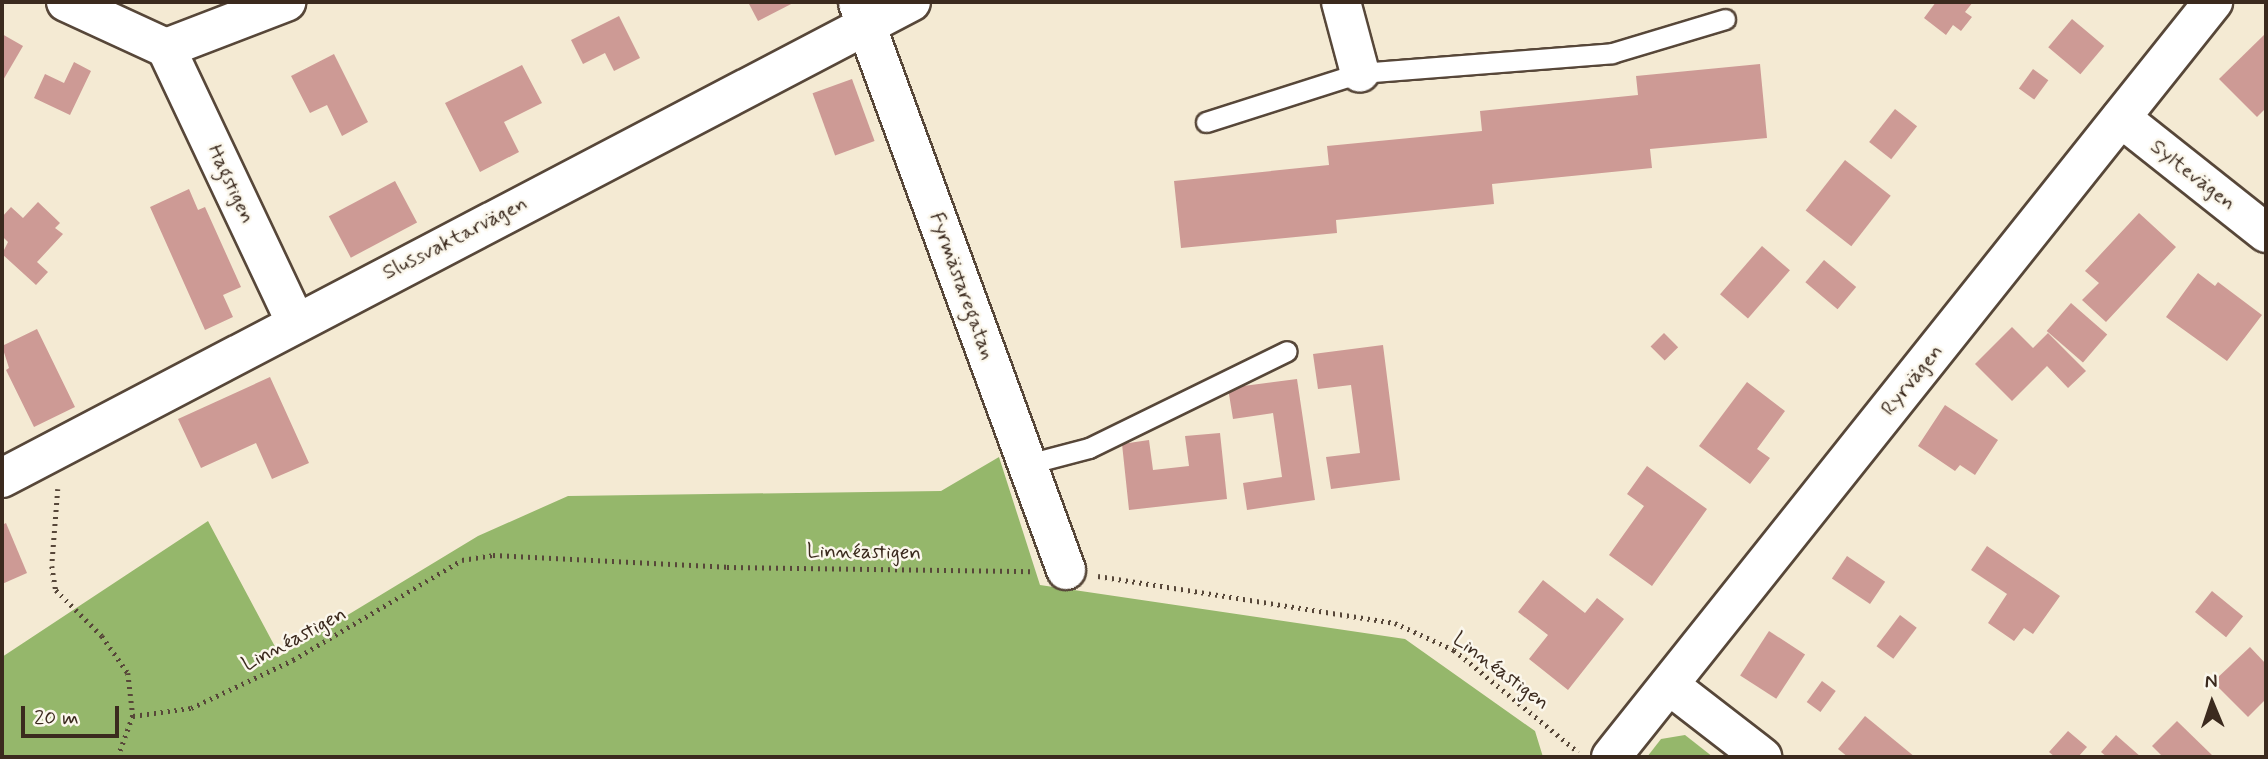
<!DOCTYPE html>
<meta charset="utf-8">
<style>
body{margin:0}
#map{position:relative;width:2268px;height:759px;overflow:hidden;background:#f4ead3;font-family:Mynerve,sans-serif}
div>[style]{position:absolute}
.forest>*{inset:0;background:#95b76b}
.building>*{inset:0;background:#cd9a95;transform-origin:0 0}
.path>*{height:4.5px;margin-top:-2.25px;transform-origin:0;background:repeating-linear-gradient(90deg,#574739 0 2px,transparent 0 7px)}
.roads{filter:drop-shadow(2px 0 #574739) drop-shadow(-2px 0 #574739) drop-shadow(0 2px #574739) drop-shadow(0 -2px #574739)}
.service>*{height:19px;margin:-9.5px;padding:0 9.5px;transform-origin:9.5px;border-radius:9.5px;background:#fff}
.minor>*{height:38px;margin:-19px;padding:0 19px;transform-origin:19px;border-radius:19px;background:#fff}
span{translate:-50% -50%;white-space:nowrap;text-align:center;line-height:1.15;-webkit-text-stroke:5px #fbf7ec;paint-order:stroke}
.street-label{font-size:21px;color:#3b2a1e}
.frame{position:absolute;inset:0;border:4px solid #3b2a1e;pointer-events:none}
.north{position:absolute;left:2177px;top:668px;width:70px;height:70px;-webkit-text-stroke:5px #fbf7ec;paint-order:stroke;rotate:358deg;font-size:19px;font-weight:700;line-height:28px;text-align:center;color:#3b2a1e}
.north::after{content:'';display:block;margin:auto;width:24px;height:32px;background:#3b2a1e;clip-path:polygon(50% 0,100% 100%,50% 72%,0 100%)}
.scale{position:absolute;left:21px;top:706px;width:98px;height:32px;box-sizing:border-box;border:4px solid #3b2a1e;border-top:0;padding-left:9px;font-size:21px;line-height:24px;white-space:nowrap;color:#3b2a1e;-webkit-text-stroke:5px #fbf7ec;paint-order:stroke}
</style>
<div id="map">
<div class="forest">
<i style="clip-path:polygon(999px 457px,1040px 585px,1405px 639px,1535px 731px,1543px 757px,2px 757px,2px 657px,208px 521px,280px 656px,478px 536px,568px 496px,941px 491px)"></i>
<i style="clip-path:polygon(1685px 735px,1713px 757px,1647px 757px,1661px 739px)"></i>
</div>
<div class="building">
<i style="clip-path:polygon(748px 2px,795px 2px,758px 21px)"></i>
<i style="clip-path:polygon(1936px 2px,1973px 2px,1965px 12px,1972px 17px,1961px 31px,1953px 25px,1946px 35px,1924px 18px)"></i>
<i style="clip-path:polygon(619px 16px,640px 58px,614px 71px,605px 53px,583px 64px,571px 40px)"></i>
<i style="left:2072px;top:19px;width:42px;height:37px;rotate:40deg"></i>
<i style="clip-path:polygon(2266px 33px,2266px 108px,2257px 117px,2219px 79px)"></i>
<i style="clip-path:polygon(2px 34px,23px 46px,2px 82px)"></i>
<i style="clip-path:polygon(334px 54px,368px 122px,342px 136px,327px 105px,310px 113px,291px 76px)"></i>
<i style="clip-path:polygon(74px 62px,91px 71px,70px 115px,34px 98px,45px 74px,64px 83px)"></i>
<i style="clip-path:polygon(1760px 64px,1767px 138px,1650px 149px,1652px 168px,1492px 184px,1494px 204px,1336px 220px,1337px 233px,1181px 248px,1174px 181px,1329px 165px,1327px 146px,1482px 131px,1480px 111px,1638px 95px,1636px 76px)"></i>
<i style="clip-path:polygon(522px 65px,542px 103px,504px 122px,519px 152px,480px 172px,445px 103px)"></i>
<i style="left:2033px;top:69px;width:19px;height:24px;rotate:36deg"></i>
<i style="left:852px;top:79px;width:66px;height:42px;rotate:70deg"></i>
<i style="left:1895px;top:109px;width:28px;height:42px;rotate:38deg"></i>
<i style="left:1845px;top:160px;width:58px;height:64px;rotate:38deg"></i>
<i style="left:395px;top:181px;width:47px;height:75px;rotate:62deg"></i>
<i style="clip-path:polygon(189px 189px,198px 210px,205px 207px,241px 287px,223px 295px,233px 317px,205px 330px,150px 207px)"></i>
<i style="clip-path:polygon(38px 202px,60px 223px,55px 228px,63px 234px,37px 262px,48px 272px,36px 285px,2px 254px,8px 242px,2px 236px,2px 217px,11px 207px,23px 218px)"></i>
<i style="clip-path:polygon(2139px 213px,2176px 247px,2106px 322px,2082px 300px,2099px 283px,2085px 271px)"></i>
<i style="left:1762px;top:246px;width:37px;height:64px;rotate:41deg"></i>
<i style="left:1824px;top:260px;width:42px;height:29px;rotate:40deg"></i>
<i style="clip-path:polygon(2198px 273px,2215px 286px,2218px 282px,2262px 315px,2227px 361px,2166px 317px)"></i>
<i style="left:2071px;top:303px;width:48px;height:37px;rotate:41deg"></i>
<i style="clip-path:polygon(2012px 327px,2033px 348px,2048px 333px,2086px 371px,2068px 388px,2047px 366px,2012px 401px,1975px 364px)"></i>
<i style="clip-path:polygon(37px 329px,75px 407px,34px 427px,6px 370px,9px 368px,2px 346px)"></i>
<i style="left:1664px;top:333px;width:20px;height:19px;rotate:45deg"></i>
<i style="clip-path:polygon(1383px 345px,1400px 480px,1331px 489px,1326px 457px,1360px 453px,1351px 385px,1318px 389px,1313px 354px)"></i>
<i style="clip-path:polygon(270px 377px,309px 463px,272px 479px,256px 443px,201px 468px,178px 419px)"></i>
<i style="clip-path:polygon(1297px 379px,1315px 500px,1247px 510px,1243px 483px,1282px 477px,1273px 413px,1233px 419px,1228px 388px)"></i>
<i style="clip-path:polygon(1747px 382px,1785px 411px,1757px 449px,1770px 458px,1750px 484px,1699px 446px)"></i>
<i style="clip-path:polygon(1945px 405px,1998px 440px,1975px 475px,1960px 465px,1955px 471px,1918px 446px)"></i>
<i style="clip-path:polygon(1220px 433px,1227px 499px,1129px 510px,1122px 444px,1149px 440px,1153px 470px,1189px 466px,1185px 436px)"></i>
<i style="clip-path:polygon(1647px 466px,1707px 509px,1652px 586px,1609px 555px,1644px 506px,1627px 494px)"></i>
<i style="clip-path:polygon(6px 523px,27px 573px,2px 584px,2px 525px)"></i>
<i style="clip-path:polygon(1987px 546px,2060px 596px,2033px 634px,2024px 628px,2014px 641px,1988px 623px,2007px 594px,1971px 570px)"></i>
<i style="left:1847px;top:556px;width:46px;height:27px;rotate:34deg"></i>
<i style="clip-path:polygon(1543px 580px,1585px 613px,1597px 598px,1624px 619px,1568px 690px,1529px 659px,1548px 635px,1518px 612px)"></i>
<i style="left:2212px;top:591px;width:40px;height:27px;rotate:39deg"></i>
<i style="left:1900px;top:615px;width:21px;height:39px;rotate:37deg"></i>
<i style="left:1769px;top:631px;width:43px;height:53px;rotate:33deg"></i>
<i style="clip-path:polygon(2250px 647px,2266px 664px,2266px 699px,2248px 717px,2213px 682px)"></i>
<i style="left:1822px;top:681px;width:17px;height:26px;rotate:36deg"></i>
<i style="clip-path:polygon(1865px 716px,1915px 757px,1848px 757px,1838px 749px)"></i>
<i style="clip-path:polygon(2177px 721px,2214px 757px,2163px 757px,2152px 746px)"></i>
<i style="clip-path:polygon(2068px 731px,2087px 747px,2078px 757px,2055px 757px,2049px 752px)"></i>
<i style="clip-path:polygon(2116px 735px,2141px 757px,2107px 757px,2101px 752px)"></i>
</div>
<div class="path">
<i style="left:58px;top:489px;width:77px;rotate:94.5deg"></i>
<i style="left:52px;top:566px;width:24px;rotate:81deg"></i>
<i style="left:56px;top:590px;width:65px;rotate:45deg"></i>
<i style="left:102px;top:636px;width:45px;rotate:54.9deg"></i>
<i style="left:128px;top:673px;width:43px;rotate:83.4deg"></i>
<i style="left:133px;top:716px;width:44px;rotate:110.1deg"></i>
<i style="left:1098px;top:576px;width:301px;rotate:9deg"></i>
<i style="left:1395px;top:623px;width:65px;rotate:24.6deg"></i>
<i style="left:1454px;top:650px;width:161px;rotate:39.4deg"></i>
<i style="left:133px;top:716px;width:59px;rotate:-7.9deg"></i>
<i style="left:191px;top:708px;width:113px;rotate:-25.2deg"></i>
<i style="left:293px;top:660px;width:196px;rotate:-30.6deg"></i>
<i style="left:462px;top:560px;width:31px;rotate:-9deg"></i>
<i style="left:493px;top:555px;width:234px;rotate:2.9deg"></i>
<i style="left:727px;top:567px;width:303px;rotate:0.8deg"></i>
</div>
<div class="roads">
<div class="service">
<i style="left:1206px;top:122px;width:162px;rotate:-17.7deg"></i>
<i style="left:1360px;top:73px;width:253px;rotate:-4.5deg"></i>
<i style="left:1612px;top:53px;width:118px;rotate:-16.7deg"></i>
<i style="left:1028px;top:464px;width:63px;rotate:-14.7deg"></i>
<i style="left:1089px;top:448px;width:220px;rotate:-26.1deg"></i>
</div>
<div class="minor">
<i style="left:66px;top:2px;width:110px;rotate:24.7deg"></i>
<i style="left:166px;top:48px;width:129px;rotate:-21deg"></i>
<i style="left:1341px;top:2px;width:73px;rotate:75deg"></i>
<i style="left:858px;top:3px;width:604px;rotate:69.85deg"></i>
<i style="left:166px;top:48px;width:302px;rotate:64.7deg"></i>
<i style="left:2121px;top:118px;width:185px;rotate:38.4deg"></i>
<i style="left:2px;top:478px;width:1026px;rotate:-27.64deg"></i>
<i style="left:1669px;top:685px;width:118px;rotate:37.7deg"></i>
<i style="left:1611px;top:757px;width:966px;rotate:-51.43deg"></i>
</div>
</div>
<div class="street-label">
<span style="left:2193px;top:175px;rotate:38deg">Syltevägen</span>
<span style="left:231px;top:184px;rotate:65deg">Hagstigen</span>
<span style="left:455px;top:238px;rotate:-27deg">Slussvaktarvägen</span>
<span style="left:962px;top:286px;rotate:70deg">Fyrmästaregatan</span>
<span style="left:1912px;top:380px;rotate:-51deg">Ryrvägen</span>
<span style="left:864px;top:552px;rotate:1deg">Linnéastigen</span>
<span style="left:294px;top:639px;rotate:-28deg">Linnéastigen</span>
<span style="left:1501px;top:671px;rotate:37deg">Linnéastigen</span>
</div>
<div class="frame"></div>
<div class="north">N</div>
<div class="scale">20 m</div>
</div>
